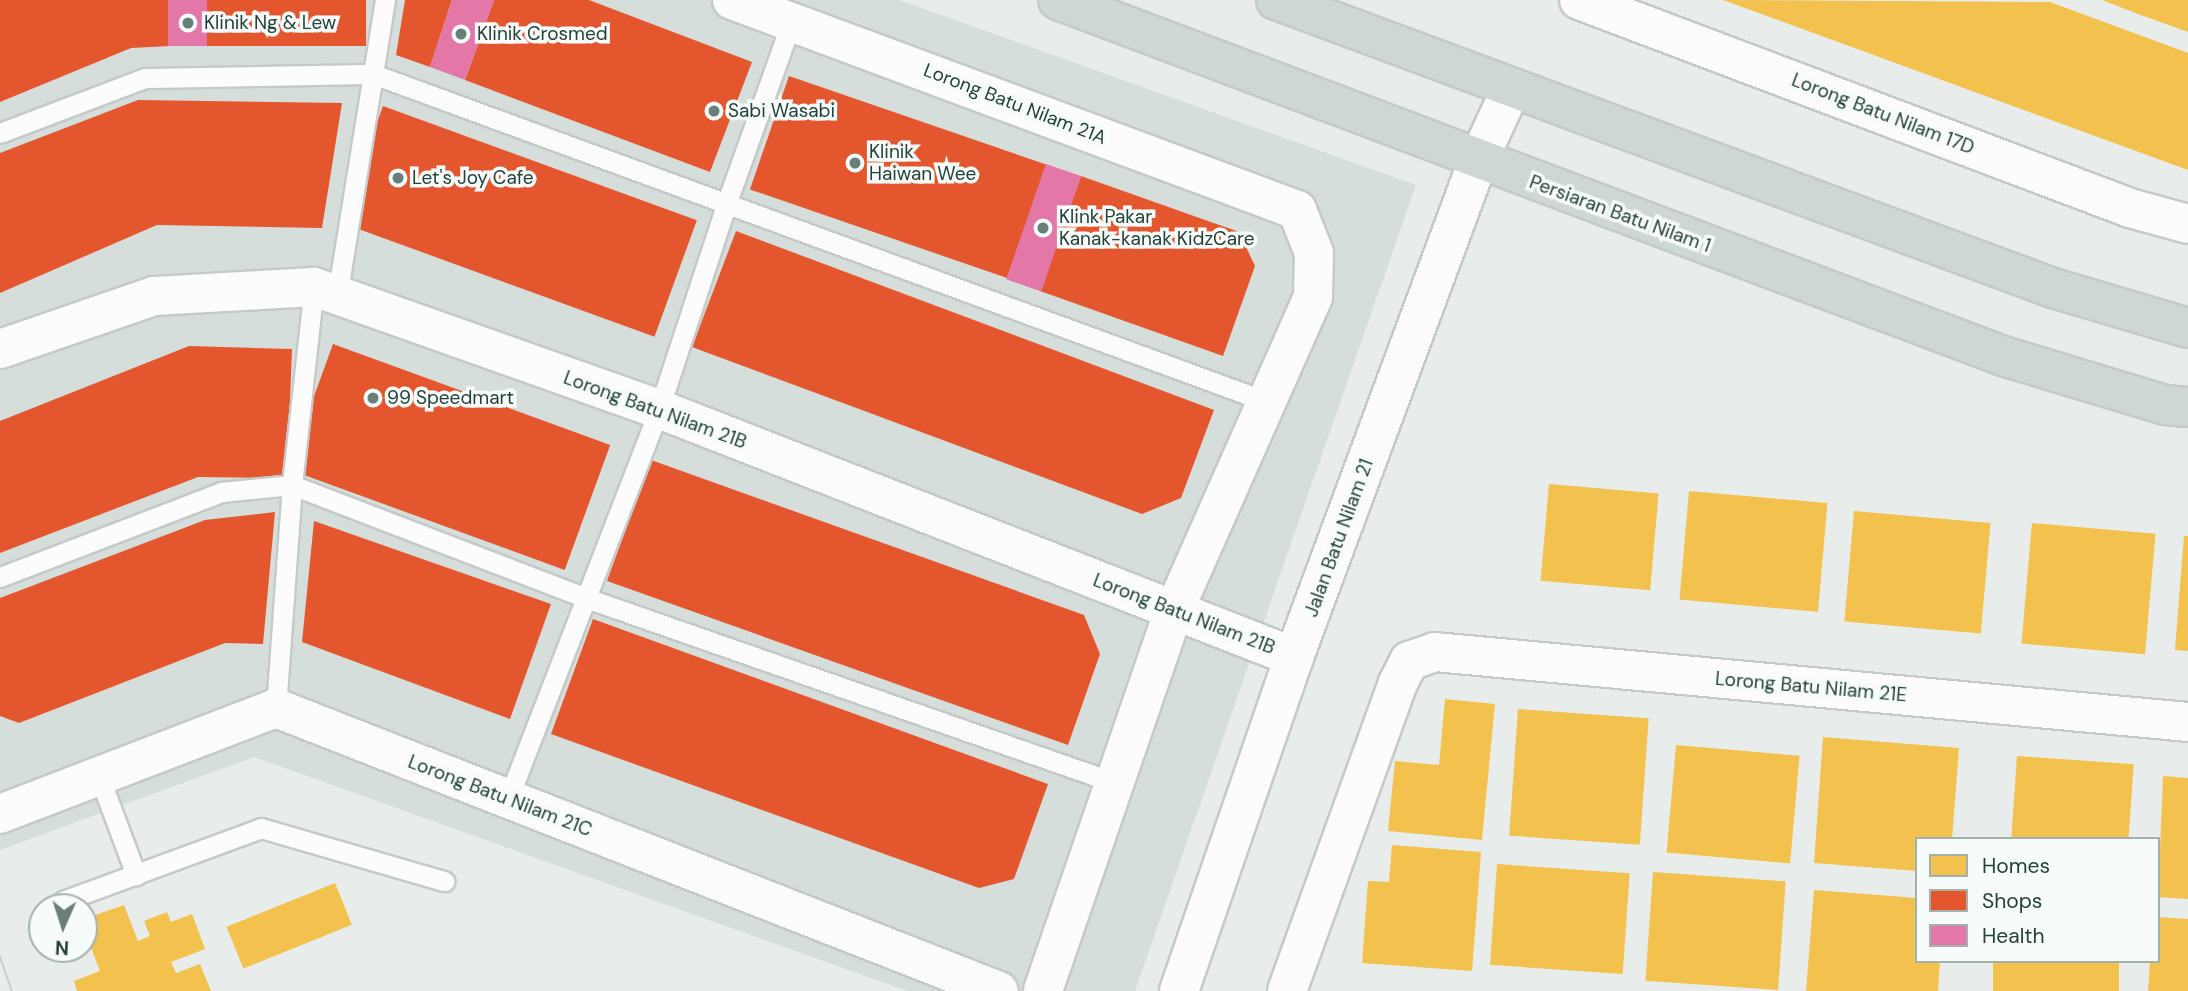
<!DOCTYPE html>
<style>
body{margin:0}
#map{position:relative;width:2188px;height:991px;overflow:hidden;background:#e8edeb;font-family:"DM Sans",sans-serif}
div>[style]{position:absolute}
.built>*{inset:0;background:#d6dedb}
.homes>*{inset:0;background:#f2c14e;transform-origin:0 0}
.shops>*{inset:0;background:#e4572e;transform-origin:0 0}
.health>*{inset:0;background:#e377a8;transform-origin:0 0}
.roads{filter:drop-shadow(2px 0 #c5cac8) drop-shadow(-2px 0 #c5cac8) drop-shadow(0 2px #c5cac8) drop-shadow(0 -2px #c5cac8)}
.service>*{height:19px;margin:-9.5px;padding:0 9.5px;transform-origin:9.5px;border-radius:9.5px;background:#fcfcfc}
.minor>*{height:38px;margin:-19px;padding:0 19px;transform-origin:19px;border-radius:19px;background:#fcfcfc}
.primary>*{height:38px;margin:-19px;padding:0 19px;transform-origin:19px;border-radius:19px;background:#cfd7d5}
.tram>*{height:2px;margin:-1px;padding:0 1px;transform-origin:1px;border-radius:1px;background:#c9cdcc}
.dots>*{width:19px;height:19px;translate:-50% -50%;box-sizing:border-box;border:4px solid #f7fbf9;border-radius:50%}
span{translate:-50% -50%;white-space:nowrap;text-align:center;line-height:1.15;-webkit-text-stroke:7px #f7fbf9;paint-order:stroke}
.poi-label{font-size:19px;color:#24423a}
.left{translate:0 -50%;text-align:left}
.street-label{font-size:19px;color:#24423a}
.legend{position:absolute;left:1915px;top:837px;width:245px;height:126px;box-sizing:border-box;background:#f7fbf9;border:2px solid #a3b1ad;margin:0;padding:9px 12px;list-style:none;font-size:21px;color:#24423a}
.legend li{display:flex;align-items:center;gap:14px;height:35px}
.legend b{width:35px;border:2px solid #a3b1ad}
.north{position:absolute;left:28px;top:893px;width:70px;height:70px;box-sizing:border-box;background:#f7fbf9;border:2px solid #a3b1ad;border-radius:50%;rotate:183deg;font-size:19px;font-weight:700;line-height:28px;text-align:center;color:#24423a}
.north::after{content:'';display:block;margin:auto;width:24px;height:32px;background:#697e78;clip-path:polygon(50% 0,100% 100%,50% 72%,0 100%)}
</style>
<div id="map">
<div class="built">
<i style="clip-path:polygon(0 0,899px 0,1416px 185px,1135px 991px,907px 991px,254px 757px,0 850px)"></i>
</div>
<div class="homes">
<i style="clip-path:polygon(1723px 0,2050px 2px,2188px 53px,2188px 170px)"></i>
<i style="clip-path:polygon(2102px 0,2188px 0,2188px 32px,2138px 14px)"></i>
<i style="left:1549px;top:484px;width:110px;height:97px;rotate:5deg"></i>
<i style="left:1689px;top:491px;width:139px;height:109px;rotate:5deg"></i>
<i style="left:1854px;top:511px;width:137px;height:111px;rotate:5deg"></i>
<i style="left:2032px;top:523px;width:124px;height:121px;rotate:5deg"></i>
<i style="clip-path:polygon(2184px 536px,2188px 536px,2188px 651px,2175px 650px)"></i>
<i style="clip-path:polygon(1445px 699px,1495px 704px,1482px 840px,1388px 831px,1395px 761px,1439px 765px)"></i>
<i style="left:1518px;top:709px;width:131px;height:127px;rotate:4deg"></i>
<i style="clip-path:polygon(1823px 737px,1959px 748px,1952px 839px,1917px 839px,1917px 871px,1814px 863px)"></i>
<i style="left:1676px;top:745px;width:124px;height:108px;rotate:5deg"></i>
<i style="left:2017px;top:756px;width:117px;height:83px;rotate:4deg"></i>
<i style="clip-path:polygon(2163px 776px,2188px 778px,2188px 899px,2158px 897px)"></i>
<i style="clip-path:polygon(1392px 845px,1481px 852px,1472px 971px,1362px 963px,1368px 881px,1389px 882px)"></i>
<i style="left:1497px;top:864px;width:133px;height:101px;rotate:4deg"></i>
<i style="left:1653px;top:872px;width:133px;height:109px;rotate:4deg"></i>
<i style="left:335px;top:883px;width:45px;height:117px;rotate:68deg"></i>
<i style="clip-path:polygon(1814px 890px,1917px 898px,1917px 961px,1940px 961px,1938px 991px,1806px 991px)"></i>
<i style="clip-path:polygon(124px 905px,138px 941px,150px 936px,144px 921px,167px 912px,171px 922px,192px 914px,205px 949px,171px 962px,176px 973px,200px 964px,211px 991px,77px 991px,74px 981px,100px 971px,84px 929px,84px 919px)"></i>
<i style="clip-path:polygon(2158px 917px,2188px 919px,2188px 991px,2148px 991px,2150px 961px,2158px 961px)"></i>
<i style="left:1993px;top:961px;width:126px;height:30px"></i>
</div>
<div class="shops">
<i style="clip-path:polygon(0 0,168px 0,170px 46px,131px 48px,0 102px)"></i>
<i style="left:207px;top:0;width:159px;height:46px"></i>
<i style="clip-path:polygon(405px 0,452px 0,430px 67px,396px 55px)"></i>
<i style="clip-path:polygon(494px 0,589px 0,752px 62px,710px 172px,465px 80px)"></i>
<i style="left:789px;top:76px;width:272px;height:120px;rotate:19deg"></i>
<i style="clip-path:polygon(138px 100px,342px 103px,322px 228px,157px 225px,0 293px,0 153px)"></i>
<i style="left:383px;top:106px;width:334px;height:124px;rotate:20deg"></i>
<i style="clip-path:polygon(1081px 176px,1239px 232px,1255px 266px,1223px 356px,1040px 291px)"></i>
<i style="clip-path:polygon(736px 231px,1214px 410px,1181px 498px,1142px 514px,692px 347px)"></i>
<i style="left:333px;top:344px;width:295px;height:133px;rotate:20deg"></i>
<i style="clip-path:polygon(189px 346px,292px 349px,287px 478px,198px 477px,0 553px,0 421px)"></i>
<i style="clip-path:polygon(651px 460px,1084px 615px,1100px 654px,1068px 745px,607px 581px)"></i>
<i style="clip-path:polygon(275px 512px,263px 644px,225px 643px,19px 723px,0 716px,0 598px,205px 520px)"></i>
<i style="clip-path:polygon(314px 521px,551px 604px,510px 719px,302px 642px)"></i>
<i style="clip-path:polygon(593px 619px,1048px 784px,1014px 879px,979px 888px,551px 734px)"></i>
</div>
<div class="health">
<i style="left:168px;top:0;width:39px;height:46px"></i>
<i style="clip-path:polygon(452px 0,494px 0,465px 80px,430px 67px)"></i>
<i style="left:1046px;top:164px;width:37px;height:122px;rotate:19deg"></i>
</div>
<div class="roads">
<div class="service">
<i style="left:0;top:133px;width:155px;rotate:-20.8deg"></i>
<i style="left:145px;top:78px;width:228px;rotate:-1deg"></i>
<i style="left:373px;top:74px;width:953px;rotate:20.13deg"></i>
<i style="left:337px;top:296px;width:300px;rotate:-80.8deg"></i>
<i style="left:0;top:577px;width:237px;rotate:-21deg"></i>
<i style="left:221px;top:492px;width:71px;rotate:-5.6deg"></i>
<i style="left:292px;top:485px;width:315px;rotate:21deg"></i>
<i style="left:586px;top:598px;width:558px;rotate:19.25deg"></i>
<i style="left:276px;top:708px;width:224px;rotate:-85.9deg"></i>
<i style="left:292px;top:485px;width:199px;rotate:-83.7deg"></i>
<i style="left:99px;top:776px;width:106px;rotate:69.5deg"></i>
<i style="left:508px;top:799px;width:418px;rotate:-68.8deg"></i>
<i style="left:659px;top:409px;width:218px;rotate:-71.8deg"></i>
<i style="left:727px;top:202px;width:193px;rotate:-70.3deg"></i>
<i style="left:63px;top:901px;width:211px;rotate:-20.2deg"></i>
<i style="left:261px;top:828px;width:191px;rotate:16.2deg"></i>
</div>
<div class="minor">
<i style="left:732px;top:0;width:603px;rotate:20.39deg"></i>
<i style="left:1297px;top:210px;width:46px;rotate:68.4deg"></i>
<i style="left:1314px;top:253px;width:44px;rotate:91.3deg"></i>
<i style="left:1313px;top:297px;width:342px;rotate:113.9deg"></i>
<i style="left:1174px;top:610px;width:403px;rotate:109deg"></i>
<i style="left:1579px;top:0;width:589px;rotate:20.68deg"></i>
<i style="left:2130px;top:208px;width:60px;rotate:15.4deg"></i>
<i style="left:0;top:349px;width:163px;rotate:-19deg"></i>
<i style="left:154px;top:296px;width:160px;rotate:-3.2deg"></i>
<i style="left:314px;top:287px;width:366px;rotate:19.5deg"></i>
<i style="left:659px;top:409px;width:682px;rotate:21.33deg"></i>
<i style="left:0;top:814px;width:296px;rotate:-21deg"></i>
<i style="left:276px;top:708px;width:776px;rotate:21.38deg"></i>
<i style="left:1179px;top:991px;width:353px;rotate:-71deg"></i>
<i style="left:1294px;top:657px;width:529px;rotate:-69.65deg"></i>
<i style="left:1478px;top:161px;width:79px;rotate:-65.4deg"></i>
<i style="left:1287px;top:991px;width:327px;rotate:-70.2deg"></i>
<i style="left:1398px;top:683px;width:25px;rotate:-63deg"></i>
<i style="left:1409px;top:661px;width:28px;rotate:-19deg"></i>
<i style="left:1435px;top:652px;width:756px;rotate:5.31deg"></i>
</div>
<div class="primary">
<i style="left:1058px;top:0;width:1010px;rotate:20.64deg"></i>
<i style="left:2003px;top:356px;width:169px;rotate:16.8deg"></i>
<i style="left:2165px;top:405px;width:23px;rotate:5deg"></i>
<i style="left:1276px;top:0;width:829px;rotate:20.34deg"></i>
<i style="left:2053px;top:288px;width:141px;rotate:16.5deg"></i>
</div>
</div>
<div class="tram">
<i style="left:0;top:957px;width:36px;rotate:71deg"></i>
</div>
<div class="dots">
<i style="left:188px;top:23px;background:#697e78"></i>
<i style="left:461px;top:34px;background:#697e78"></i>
<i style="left:714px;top:111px;background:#697e78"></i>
<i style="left:855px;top:163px;background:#697e78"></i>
<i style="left:398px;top:178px;background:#697e78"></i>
<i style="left:1043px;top:228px;background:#697e78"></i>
<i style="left:373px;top:398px;background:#697e78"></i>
</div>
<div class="poi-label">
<span class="left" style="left:204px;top:23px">Klinik Ng &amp; Lew</span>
<span class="left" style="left:477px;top:34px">Klinik Crosmed</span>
<span class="left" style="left:728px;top:111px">Sabi Wasabi</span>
<span class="left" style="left:869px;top:163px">Klinik<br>Haiwan Wee</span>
<span class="left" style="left:412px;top:178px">Let's Joy Cafe</span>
<span class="left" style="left:1059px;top:228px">Klink Pakar<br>Kanak-kanak KidzCare</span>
<span class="left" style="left:387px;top:398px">99 Speedmart</span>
</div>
<div class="street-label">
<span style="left:1015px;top:104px;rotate:21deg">Lorong Batu Nilam 21A</span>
<span style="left:1883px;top:114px;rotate:21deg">Lorong Batu Nilam 17D</span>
<span style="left:1620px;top:214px;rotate:20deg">Persiaran Batu Nilam 1</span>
<span style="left:655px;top:410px;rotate:20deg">Lorong Batu Nilam 21B</span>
<span style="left:1339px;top:538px;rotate:-70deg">Jalan Batu Nilam 21</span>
<span style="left:1184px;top:614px;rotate:21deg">Lorong Batu Nilam 21B</span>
<span style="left:1811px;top:687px;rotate:5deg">Lorong Batu Nilam 21E</span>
<span style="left:500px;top:796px;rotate:21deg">Lorong Batu Nilam 21C</span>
</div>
<ul class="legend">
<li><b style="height:19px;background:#f2c14e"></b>Homes</li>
<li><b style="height:19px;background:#e4572e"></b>Shops</li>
<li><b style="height:19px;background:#e377a8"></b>Health</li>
</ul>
<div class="north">N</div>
</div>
